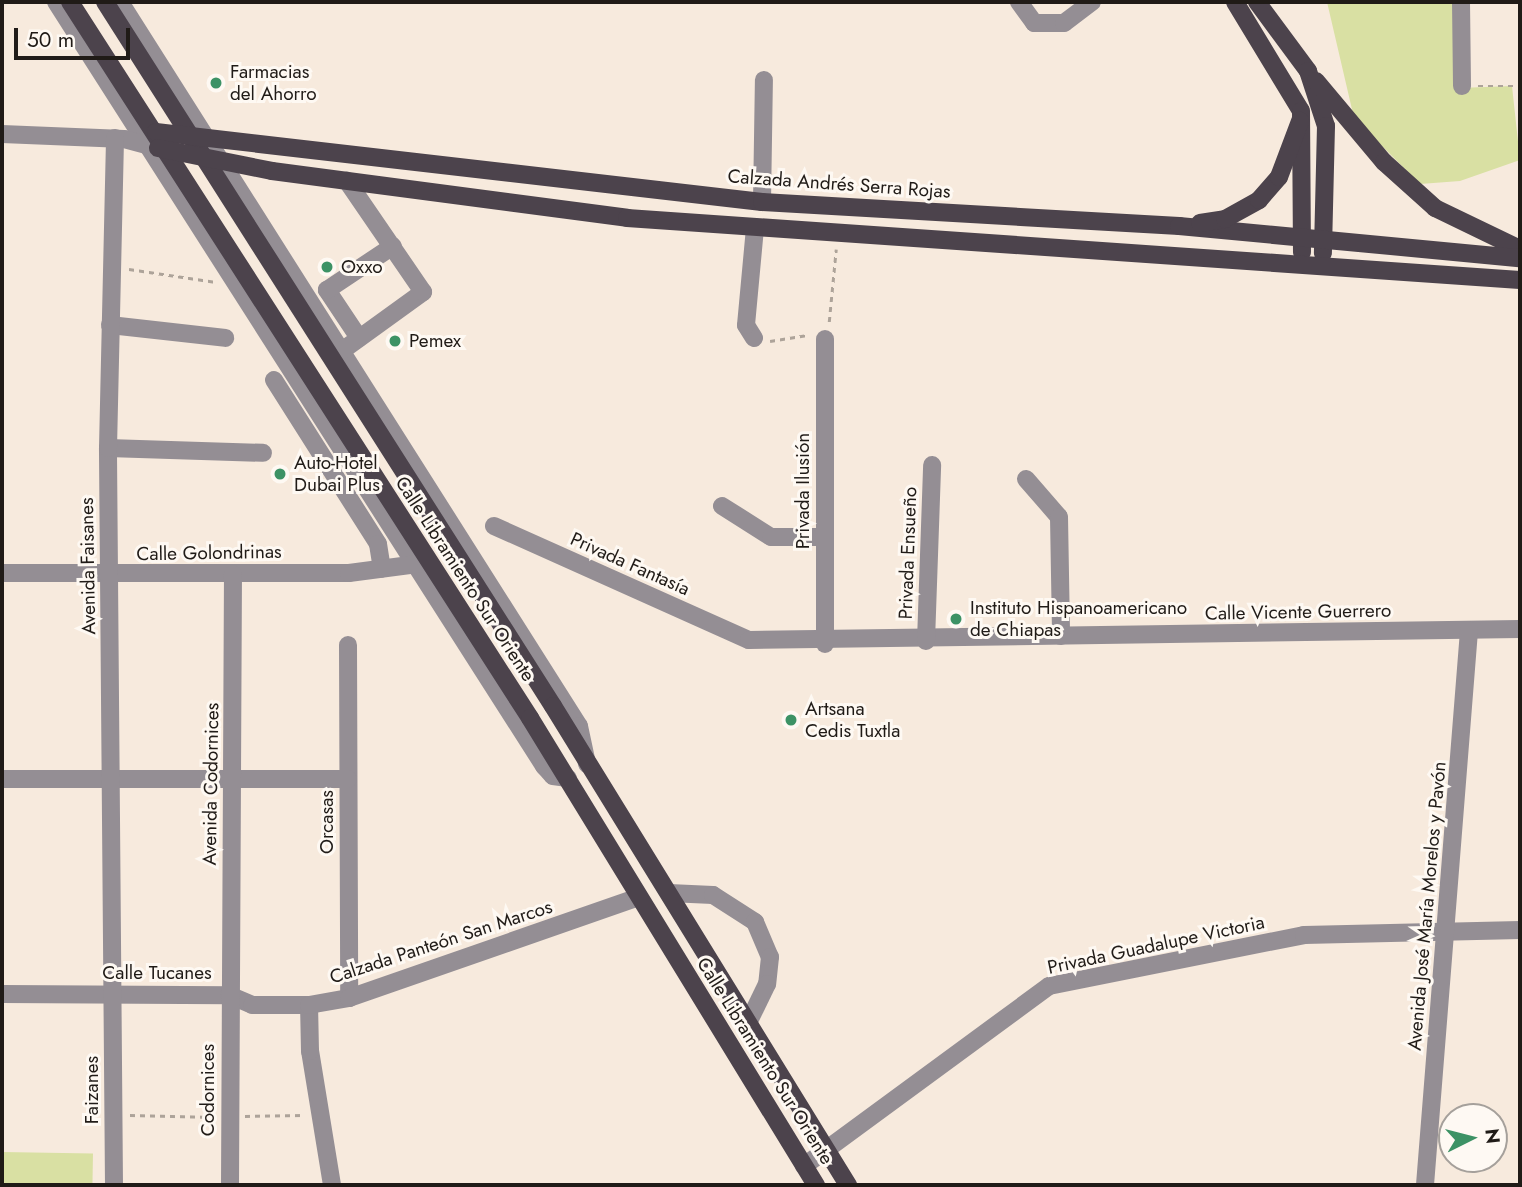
<!DOCTYPE html>
<meta charset="utf-8">
<style>
body{margin:0}
#map{position:relative;width:1522px;height:1187px;overflow:hidden;background:#f7eadd;font-family:Jost,sans-serif}
div>[style]{position:absolute}
.green>*{inset:0;background:#d9e0a3;transform-origin:0 0}
.path>*{height:2.5px;margin-top:-1.25px;transform-origin:0;background:repeating-linear-gradient(90deg,#ada399 0 5px,transparent 0 10px)}
.minor>*{height:18px;margin:-9px;padding:0 9px;transform-origin:9px;border-radius:9px;background:#948e94}
.major>*{height:18px;margin:-9px;padding:0 9px;transform-origin:9px;border-radius:9px;background:#4c434c}
.dots>*{width:19px;height:19px;translate:-50% -50%;box-sizing:border-box;border:4px solid #fef9f3;border-radius:50%}
span{translate:-50% -50%;white-space:nowrap;text-align:center;line-height:1.15;-webkit-text-stroke:6px #fef9f3;paint-order:stroke}
.poi-label{font-size:19px;color:#201b17}
.left{translate:0 -50%;text-align:left}
.street-label{font-size:19px;color:#201b17}
.frame{position:absolute;inset:0;border:4px solid #201b17;pointer-events:none}
.north{position:absolute;left:1438px;top:1103px;width:70px;height:70px;box-sizing:border-box;background:#fef9f3;border:2px solid #a5a09b;border-radius:50%;rotate:84deg;font-size:19px;font-weight:700;line-height:28px;text-align:center;color:#201b17}
.north::after{content:'';display:block;margin:auto;width:24px;height:32px;background:#3c9265;clip-path:polygon(50% 0,100% 100%,50% 72%,0 100%)}
.scale{position:absolute;left:14px;top:28px;width:116px;height:32px;box-sizing:border-box;border:4px solid #201b17;border-top:0;padding-left:9px;font-size:21px;line-height:24px;white-space:nowrap;color:#201b17;-webkit-text-stroke:5px #fef9f3;paint-order:stroke}
</style>
<div id="map">
<div class="green">
<i style="clip-path:polygon(1327px 2px,1455px 2px,1459px 88px,1512px 86px,1520px 160px,1460px 181px,1420px 184px,1354px 118px)"></i>
<i style="left:2px;top:1152px;width:91px;height:33px;rotate:1deg"></i>
</div>
<div class="path">
<i style="left:1478px;top:86px;width:42px"></i>
<i style="left:129px;top:269px;width:88px;rotate:8.5deg"></i>
<i style="left:829px;top:322px;width:73px;rotate:-84.5deg"></i>
<i style="left:770px;top:341px;width:38px;rotate:-9deg"></i>
<i style="left:130px;top:1115px;width:84px;rotate:1.4deg"></i>
<i style="left:245px;top:1116px;width:60px;rotate:-1deg"></i>
</div>
<div class="minor">
<i style="left:56px;top:2px;width:907px;rotate:57.43deg"></i>
<i style="left:544px;top:766px;width:13px;rotate:48deg"></i>
<i style="left:553px;top:776px;width:15px;rotate:8deg"></i>
<i style="left:120px;top:2px;width:857px;rotate:57.63deg"></i>
<i style="left:579px;top:726px;width:39px;rotate:78deg"></i>
<i style="left:1019px;top:2px;width:26px;rotate:54deg"></i>
<i style="left:1034px;top:23px;width:30px"></i>
<i style="left:1064px;top:23px;width:35px;rotate:-37deg"></i>
<i style="left:1461px;top:2px;width:84px;rotate:89.3deg"></i>
<i style="left:2px;top:134px;width:122px;rotate:2.3deg"></i>
<i style="left:124px;top:139px;width:31px;rotate:15deg"></i>
<i style="left:762px;top:202px;width:122px;rotate:-89.1deg"></i>
<i style="left:110px;top:325px;width:116px;rotate:6.4deg"></i>
<i style="left:359px;top:338px;width:58px;rotate:-123.7deg"></i>
<i style="left:327px;top:290px;width:79px;rotate:-33.7deg"></i>
<i style="left:754px;top:338px;width:15px;rotate:-122deg"></i>
<i style="left:746px;top:325px;width:97px;rotate:-84.7deg"></i>
<i style="left:343px;top:350px;width:99px;rotate:-35.9deg"></i>
<i style="left:423px;top:292px;width:135px;rotate:-124.4deg"></i>
<i style="left:274px;top:380px;width:194px;rotate:57.6deg"></i>
<i style="left:378px;top:544px;width:25px;rotate:81deg"></i>
<i style="left:108px;top:448px;width:155px;rotate:1.8deg"></i>
<i style="left:1026px;top:479px;width:50px;rotate:49deg"></i>
<i style="left:1059px;top:517px;width:119px;rotate:89deg"></i>
<i style="left:722px;top:506px;width:58px;rotate:32.3deg"></i>
<i style="left:771px;top:537px;width:52px"></i>
<i style="left:494px;top:526px;width:279px;rotate:24.1deg"></i>
<i style="left:749px;top:640px;width:771px;rotate:-0.82deg"></i>
<i style="left:2px;top:573px;width:347px"></i>
<i style="left:349px;top:573px;width:69px;rotate:-7.5deg"></i>
<i style="left:926px;top:641px;width:176px;rotate:-88deg"></i>
<i style="left:825px;top:644px;width:305px;rotate:-90deg"></i>
<i style="left:348px;top:645px;width:353px;rotate:89.8deg"></i>
<i style="left:2px;top:779px;width:346px"></i>
<i style="left:669px;top:893px;width:44px;rotate:2.6deg"></i>
<i style="left:713px;top:895px;width:50px;rotate:32.7deg"></i>
<i style="left:755px;top:922px;width:38px;rotate:67deg"></i>
<i style="left:770px;top:957px;width:27px;rotate:96deg"></i>
<i style="left:767px;top:984px;width:41px;rotate:115.9deg"></i>
<i style="left:2px;top:994px;width:227px;rotate:0.3deg"></i>
<i style="left:229px;top:995px;width:25px;rotate:23deg"></i>
<i style="left:252px;top:1005px;width:57px"></i>
<i style="left:804px;top:1166px;width:304px;rotate:-36.3deg"></i>
<i style="left:1049px;top:986px;width:260px;rotate:-11.3deg"></i>
<i style="left:1304px;top:935px;width:216px;rotate:-1.3deg"></i>
<i style="left:114px;top:1185px;width:737px;rotate:-90.47deg"></i>
<i style="left:108px;top:448px;width:310px;rotate:-88.7deg"></i>
<i style="left:230px;top:1185px;width:611px;rotate:-89.72deg"></i>
<i style="left:332px;top:1185px;width:136px;rotate:-99.3deg"></i>
<i style="left:310px;top:1051px;width:46px;rotate:-91.2deg"></i>
<i style="left:309px;top:1005px;width:41px;rotate:-9.9deg"></i>
<i style="left:349px;top:998px;width:307px;rotate:-19.2deg"></i>
<i style="left:1425px;top:1185px;width:556px;rotate:-85.46deg"></i>
</div>
<div class="major">
<i style="left:70px;top:2px;width:851px;rotate:57.28deg"></i>
<i style="left:530px;top:718px;width:548px;rotate:58.52deg"></i>
<i style="left:105px;top:2px;width:834px;rotate:57.53deg"></i>
<i style="left:553px;top:706px;width:563px;rotate:58.37deg"></i>
<i style="left:1235px;top:2px;width:127px;rotate:58.8deg"></i>
<i style="left:1301px;top:111px;width:141px;rotate:89.6deg"></i>
<i style="left:1257px;top:2px;width:86px;rotate:53.5deg"></i>
<i style="left:1308px;top:71px;width:58px;rotate:71.9deg"></i>
<i style="left:1326px;top:126px;width:127px;rotate:91.4deg"></i>
<i style="left:1316px;top:81px;width:106px;rotate:50deg"></i>
<i style="left:1384px;top:162px;width:69px;rotate:42deg"></i>
<i style="left:1435px;top:208px;width:94px;rotate:25.8deg"></i>
<i style="left:156px;top:132px;width:610px;rotate:6.59deg"></i>
<i style="left:762px;top:202px;width:418px;rotate:3.3deg"></i>
<i style="left:1179px;top:226px;width:342px;rotate:5.4deg"></i>
<i style="left:158px;top:148px;width:116px;rotate:11.4deg"></i>
<i style="left:272px;top:171px;width:358px;rotate:7.5deg"></i>
<i style="left:627px;top:218px;width:895px;rotate:3.97deg"></i>
<i style="left:1200px;top:223px;width:25px;rotate:-9deg"></i>
<i style="left:1225px;top:219px;width:39px;rotate:-29deg"></i>
<i style="left:1259px;top:200px;width:30px;rotate:-49deg"></i>
<i style="left:1279px;top:177px;width:60px;rotate:-69.4deg"></i>
</div>
<div class="dots">
<i style="left:216px;top:83px;background:#3c9265"></i>
<i style="left:327px;top:267px;background:#3c9265"></i>
<i style="left:395px;top:341px;background:#3c9265"></i>
<i style="left:280px;top:474px;background:#3c9265"></i>
<i style="left:956px;top:619px;background:#3c9265"></i>
<i style="left:791px;top:720px;background:#3c9265"></i>
</div>
<div class="poi-label">
<span class="left" style="left:230px;top:83px">Farmacias<br>del Ahorro</span>
<span class="left" style="left:341px;top:267px">Oxxo</span>
<span class="left" style="left:409px;top:341px">Pemex</span>
<span class="left" style="left:294px;top:474px">Auto-Hotel<br>Dubai Plus</span>
<span class="left" style="left:970px;top:619px">Instituto Hispanoamericano<br>de Chiapas</span>
<span class="left" style="left:805px;top:720px">Artsana<br>Cedis Tuxtla</span>
</div>
<div class="street-label">
<span style="left:839px;top:184px;rotate:4deg">Calzada Andrés Serra Rojas</span>
<span style="left:803px;top:491px;rotate:-90deg">Privada Ilusión</span>
<span style="left:209px;top:553px;rotate:-1deg">Calle Golondrinas</span>
<span style="left:908px;top:553px;rotate:-88deg">Privada Ensueño</span>
<span style="left:630px;top:564px;rotate:24deg">Privada Fantasía</span>
<span style="left:88px;top:566px;rotate:-91deg">Avenida Faisanes</span>
<span style="left:465px;top:579px;rotate:57deg">Calle Libramiento Sur Oriente</span>
<span style="left:1298px;top:612px;rotate:-1deg">Calle Vicente Guerrero</span>
<span style="left:211px;top:784px;rotate:-89deg">Avenida Codornices</span>
<span style="left:327px;top:822px;rotate:-90deg">Orcasas</span>
<span style="left:1427px;top:906px;rotate:-85deg">Avenida José María Morelos y Pavón</span>
<span style="left:441px;top:942px;rotate:-18deg">Calzada Panteón San Marcos</span>
<span style="left:1156px;top:945px;rotate:-12deg">Privada Guadalupe Victoria</span>
<span style="left:157px;top:973px">Calle Tucanes</span>
<span style="left:765px;top:1061px;rotate:58deg">Calle Libramiento Sur Oriente</span>
<span style="left:92px;top:1090px;rotate:-90deg">Faizanes</span>
<span style="left:208px;top:1090px;rotate:-90deg">Codornices</span>
</div>
<div class="frame"></div>
<div class="north">N</div>
<div class="scale">50 m</div>
</div>
